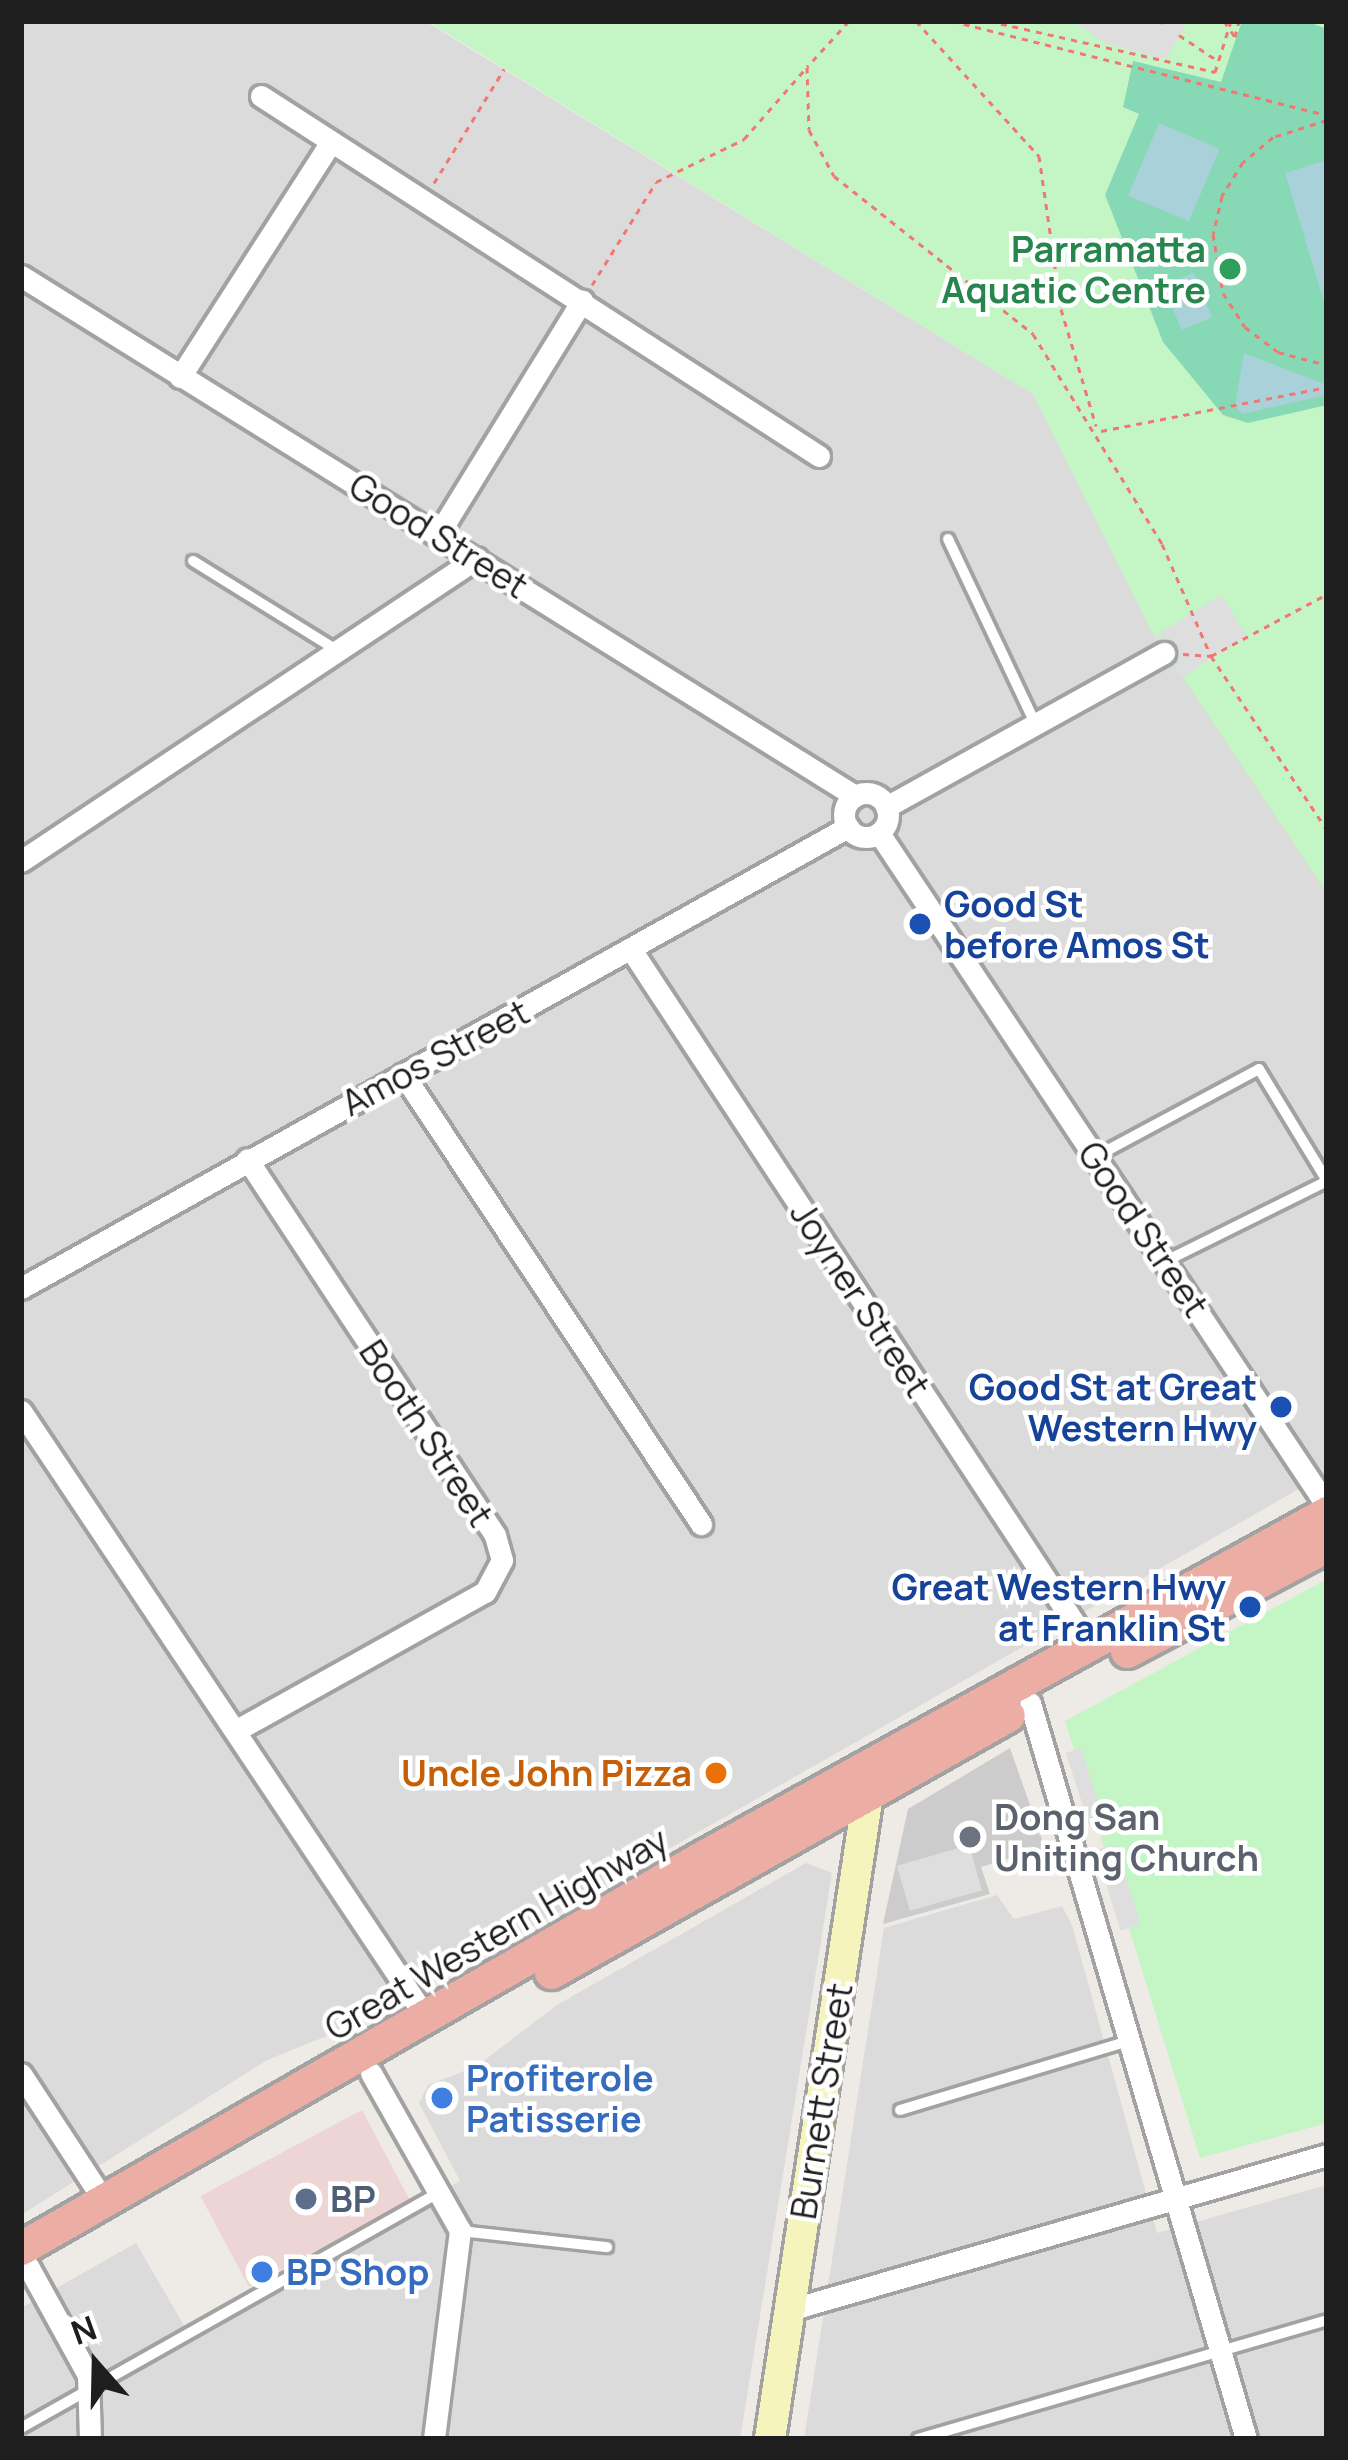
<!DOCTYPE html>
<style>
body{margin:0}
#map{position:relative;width:1348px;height:2460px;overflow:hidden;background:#eeeae5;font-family:Manrope,sans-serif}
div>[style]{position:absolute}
.residential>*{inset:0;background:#dcdbdb}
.commercial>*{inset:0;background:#eed5d5;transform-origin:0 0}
.religious>*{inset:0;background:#ccc}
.park>*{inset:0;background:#c4f6c5}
.pitch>*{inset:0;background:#87d8b4}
.parking>*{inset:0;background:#dedede;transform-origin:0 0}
.water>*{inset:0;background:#a8d1d9;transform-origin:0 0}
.path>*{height:3px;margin-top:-1.5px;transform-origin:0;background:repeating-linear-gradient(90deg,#f07873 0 6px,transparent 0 12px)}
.roads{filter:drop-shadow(3px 0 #a2a2a2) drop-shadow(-3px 0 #a2a2a2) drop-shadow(0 3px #a2a2a2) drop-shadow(0 -3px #a2a2a2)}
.service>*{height:10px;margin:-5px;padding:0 5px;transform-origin:5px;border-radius:5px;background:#fff}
.minor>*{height:21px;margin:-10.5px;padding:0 10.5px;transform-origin:10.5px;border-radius:10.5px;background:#fff}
.minor>.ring{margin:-10.5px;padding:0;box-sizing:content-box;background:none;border:21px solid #fff;border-radius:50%}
.secondary>*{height:30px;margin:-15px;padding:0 15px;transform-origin:15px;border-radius:15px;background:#f5f4bc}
.trunk>*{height:33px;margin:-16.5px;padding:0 16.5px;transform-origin:16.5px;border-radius:16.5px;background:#ecaea4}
.dots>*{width:33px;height:33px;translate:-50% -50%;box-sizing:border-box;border:6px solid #fff;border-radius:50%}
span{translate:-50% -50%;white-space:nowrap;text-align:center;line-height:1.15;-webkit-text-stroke:9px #fff;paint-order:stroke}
.leisure-label{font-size:36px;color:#27864d;font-weight:700}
.right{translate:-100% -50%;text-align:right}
.street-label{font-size:36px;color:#1e1e1e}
.transit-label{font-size:36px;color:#164399;font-weight:700}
.left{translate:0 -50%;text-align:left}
.food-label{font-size:36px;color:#c56008;font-weight:700}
.worship-label{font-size:36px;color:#5b616d;font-weight:700}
.shop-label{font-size:36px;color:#366cbe;font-weight:700}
.service-label{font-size:36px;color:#4e5e75;font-weight:700}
.frame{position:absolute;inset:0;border:24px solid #1e1e1e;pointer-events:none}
.north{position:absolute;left:36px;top:2304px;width:120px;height:120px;-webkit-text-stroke:9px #fff;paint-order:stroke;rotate:340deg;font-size:33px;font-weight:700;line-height:48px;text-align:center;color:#1e1e1e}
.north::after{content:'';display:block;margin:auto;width:42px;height:54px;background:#1e1e1e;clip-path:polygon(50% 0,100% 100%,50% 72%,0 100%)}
</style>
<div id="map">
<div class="residential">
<i style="clip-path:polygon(21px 21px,425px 21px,1033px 394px,1327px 890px,1327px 1473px,374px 2017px,267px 2060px,21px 2215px)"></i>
<i style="clip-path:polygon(806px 1863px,832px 1873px,740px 2439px,21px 2439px,21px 2308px,136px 2243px,189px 2334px,460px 2181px,419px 2103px,428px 2085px,477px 2066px,557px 2005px)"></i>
<i style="clip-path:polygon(997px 1895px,1014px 1919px,1062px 1906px,1072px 1925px,1157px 2233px,1327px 2185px,1327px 2439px,804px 2439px,884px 1928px)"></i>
</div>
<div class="commercial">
<i style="left:362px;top:2110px;width:103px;height:183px;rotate:62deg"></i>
</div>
<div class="religious">
<i style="clip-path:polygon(1010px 1748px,1045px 1848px,981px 1867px,990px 1894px,883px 1924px,908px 1809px)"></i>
</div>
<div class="park">
<i style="clip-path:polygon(427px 21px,1327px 21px,1327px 893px,1150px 628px,1033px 394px)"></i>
<i style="clip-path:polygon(1327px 1579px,1327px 2123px,1200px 2158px,1065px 1721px)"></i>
</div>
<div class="pitch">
<i style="clip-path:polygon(1242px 21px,1306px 21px,1327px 29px,1327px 405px,1248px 423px,1223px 415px,1163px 342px,1105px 195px,1139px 114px,1123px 107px,1133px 61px,1221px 82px)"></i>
</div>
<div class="parking">
<i style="clip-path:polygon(1073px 21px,1188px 21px,1165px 59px,1107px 44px)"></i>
<i style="left:1221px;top:595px;width:49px;height:75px;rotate:58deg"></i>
<i style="left:1081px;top:1748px;width:76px;height:16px;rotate:72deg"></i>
<i style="left:1116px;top:1844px;width:84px;height:21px;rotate:73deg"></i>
<i style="left:969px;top:1845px;width:47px;height:75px;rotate:74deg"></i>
</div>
<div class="water">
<i style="left:1159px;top:123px;width:66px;height:79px;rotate:23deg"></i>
<i style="clip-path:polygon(1327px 160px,1327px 312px,1285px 173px)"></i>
<i style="left:1194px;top:273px;width:48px;height:33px;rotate:68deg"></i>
<i style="clip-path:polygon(1244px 353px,1327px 385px,1327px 395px,1242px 414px,1235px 406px)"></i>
</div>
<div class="path">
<i style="left:849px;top:21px;width:62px;rotate:132.4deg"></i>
<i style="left:807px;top:67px;width:63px;rotate:88.2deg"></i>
<i style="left:809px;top:130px;width:52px;rotate:61.5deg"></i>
<i style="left:834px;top:176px;width:254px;rotate:38.4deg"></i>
<i style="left:1033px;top:334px;width:246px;rotate:58.4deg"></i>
<i style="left:1162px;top:544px;width:122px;rotate:66.4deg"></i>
<i style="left:1211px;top:656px;width:209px;rotate:56.3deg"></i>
<i style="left:916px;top:21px;width:183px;rotate:47.7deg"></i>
<i style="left:1039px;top:156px;width:155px;rotate:81.8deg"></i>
<i style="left:1061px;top:309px;width:122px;rotate:73.3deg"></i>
<i style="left:952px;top:21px;width:387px;rotate:14.1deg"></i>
<i style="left:989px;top:21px;width:232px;rotate:12.7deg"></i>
<i style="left:1215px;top:72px;width:53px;rotate:-72.6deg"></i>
<i style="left:1159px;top:21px;width:4px;rotate:27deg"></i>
<i style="left:1224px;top:21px;width:19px;rotate:55deg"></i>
<i style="left:1235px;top:37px;width:16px;rotate:-76deg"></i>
<i style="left:1179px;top:35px;width:47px;rotate:33.7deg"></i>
<i style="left:1327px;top:120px;width:57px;rotate:162.5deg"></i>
<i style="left:1273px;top:137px;width:39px;rotate:140deg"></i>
<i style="left:1243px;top:162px;width:40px;rotate:122deg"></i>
<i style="left:1222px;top:196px;width:39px;rotate:103deg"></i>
<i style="left:1213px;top:234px;width:60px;rotate:80.4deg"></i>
<i style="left:1223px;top:293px;width:40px;rotate:57.1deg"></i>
<i style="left:1245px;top:327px;width:41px;rotate:37.1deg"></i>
<i style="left:1278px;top:352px;width:51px;rotate:14.9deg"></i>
<i style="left:434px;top:183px;width:134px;rotate:-58.4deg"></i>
<i style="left:592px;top:285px;width:121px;rotate:-58.1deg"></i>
<i style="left:656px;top:182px;width:98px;rotate:-26deg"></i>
<i style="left:744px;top:139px;width:96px;rotate:-48.8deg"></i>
<i style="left:1101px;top:431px;width:230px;rotate:-11deg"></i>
<i style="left:1183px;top:654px;width:28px;rotate:4deg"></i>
<i style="left:1211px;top:656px;width:132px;rotate:-28.1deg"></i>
</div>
<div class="roads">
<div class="service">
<i style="left:948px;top:539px;width:201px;rotate:64.7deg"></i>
<i style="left:193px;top:561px;width:171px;rotate:31.8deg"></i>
<i style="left:1095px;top:1157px;width:186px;rotate:-28.2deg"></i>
<i style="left:1259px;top:1069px;width:131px;rotate:58.7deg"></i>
<i style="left:1166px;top:1261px;width:180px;rotate:-26.4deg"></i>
<i style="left:900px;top:2110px;width:239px;rotate:-16.8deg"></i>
<i style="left:461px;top:2231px;width:147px;rotate:6.3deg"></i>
<i style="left:21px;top:2428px;width:479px;rotate:-29.4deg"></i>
<i style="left:918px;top:2439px;width:426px;rotate:-16.2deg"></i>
</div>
<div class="minor">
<i style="left:261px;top:96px;width:664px;rotate:32.83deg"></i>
<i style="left:21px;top:276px;width:983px;rotate:31.94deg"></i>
<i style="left:180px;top:377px;width:279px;rotate:-57.3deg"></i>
<i style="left:439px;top:533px;width:273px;rotate:-58.4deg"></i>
<i class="ring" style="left:844px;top:793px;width:23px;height:23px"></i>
<i style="left:886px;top:807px;width:318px;rotate:-29deg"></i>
<i style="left:879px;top:833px;width:808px;rotate:56.35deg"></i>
<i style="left:21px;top:861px;width:547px;rotate:-33.6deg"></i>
<i style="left:632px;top:951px;width:833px;rotate:56.65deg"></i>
<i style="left:403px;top:1074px;width:540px;rotate:56.49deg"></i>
<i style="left:21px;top:1288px;width:947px;rotate:-29.14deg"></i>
<i style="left:21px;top:1411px;width:731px;rotate:56.27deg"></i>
<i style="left:1030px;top:1703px;width:767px;rotate:73.64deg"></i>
<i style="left:235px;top:1731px;width:286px;rotate:-29.1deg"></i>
<i style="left:485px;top:1592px;width:36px;rotate:-62deg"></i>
<i style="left:502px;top:1560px;width:26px;rotate:-106deg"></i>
<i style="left:495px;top:1535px;width:450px;rotate:-123.4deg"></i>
<i style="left:371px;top:2073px;width:180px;rotate:60.5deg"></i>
<i style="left:460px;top:2230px;width:211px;rotate:97.1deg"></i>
<i style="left:21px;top:2074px;width:152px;rotate:56.8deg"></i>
<i style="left:28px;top:2266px;width:124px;rotate:61.2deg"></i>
<i style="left:88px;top:2375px;width:64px;rotate:88.2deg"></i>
<i style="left:789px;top:2310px;width:560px;rotate:-16.07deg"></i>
</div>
<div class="secondary">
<i style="left:770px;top:2439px;width:672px;rotate:-81.35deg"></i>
</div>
<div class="trunk">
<i style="left:1127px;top:1651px;width:226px;rotate:-27.9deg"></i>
<i style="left:551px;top:1972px;width:524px;rotate:-29.35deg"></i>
<i style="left:21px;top:2248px;width:786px;rotate:-29.83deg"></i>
<i style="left:703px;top:1857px;width:713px;rotate:-28.87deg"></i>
</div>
</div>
<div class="dots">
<i style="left:1230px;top:269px;background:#2e9e5b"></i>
<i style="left:920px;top:924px;background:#1a4fb4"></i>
<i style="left:1281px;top:1407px;background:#1a4fb4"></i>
<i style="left:1250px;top:1607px;background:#1a4fb4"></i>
<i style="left:716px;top:1773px;background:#e8710a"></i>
<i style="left:970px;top:1837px;background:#6b7280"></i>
<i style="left:442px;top:2098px;background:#3f7fe0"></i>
<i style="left:306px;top:2199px;background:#5c6f8a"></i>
<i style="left:262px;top:2272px;background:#3f7fe0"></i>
</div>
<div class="leisure-label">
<span class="right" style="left:1206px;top:269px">Parramatta<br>Aquatic Centre</span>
</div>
<div class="street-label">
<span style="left:439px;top:535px;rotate:32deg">Good Street</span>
<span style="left:435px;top:1057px;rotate:-28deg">Amos Street</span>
<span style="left:1144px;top:1229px;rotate:56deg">Good Street</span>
<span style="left:861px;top:1299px;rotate:57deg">Joyner Street</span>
<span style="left:427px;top:1433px;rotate:57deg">Booth Street</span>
<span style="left:496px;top:1933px;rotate:-30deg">Great Western Highway</span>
<span style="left:821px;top:2101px;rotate:-81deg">Burnett Street</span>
</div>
<div class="transit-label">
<span class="left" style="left:944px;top:924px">Good St<br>before Amos St</span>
<span class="right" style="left:1257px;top:1407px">Good St at Great<br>Western Hwy</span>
<span class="right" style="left:1226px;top:1607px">Great Western Hwy<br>at Franklin St</span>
</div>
<div class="food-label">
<span class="right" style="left:692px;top:1773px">Uncle John Pizza</span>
</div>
<div class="worship-label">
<span class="left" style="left:994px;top:1837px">Dong San<br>Uniting Church</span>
</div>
<div class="shop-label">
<span class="left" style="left:466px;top:2098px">Profiterole<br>Patisserie</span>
<span class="left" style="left:286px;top:2272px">BP Shop</span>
</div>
<div class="service-label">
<span class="left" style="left:330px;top:2199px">BP</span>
</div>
<div class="frame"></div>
<div class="north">N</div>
</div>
